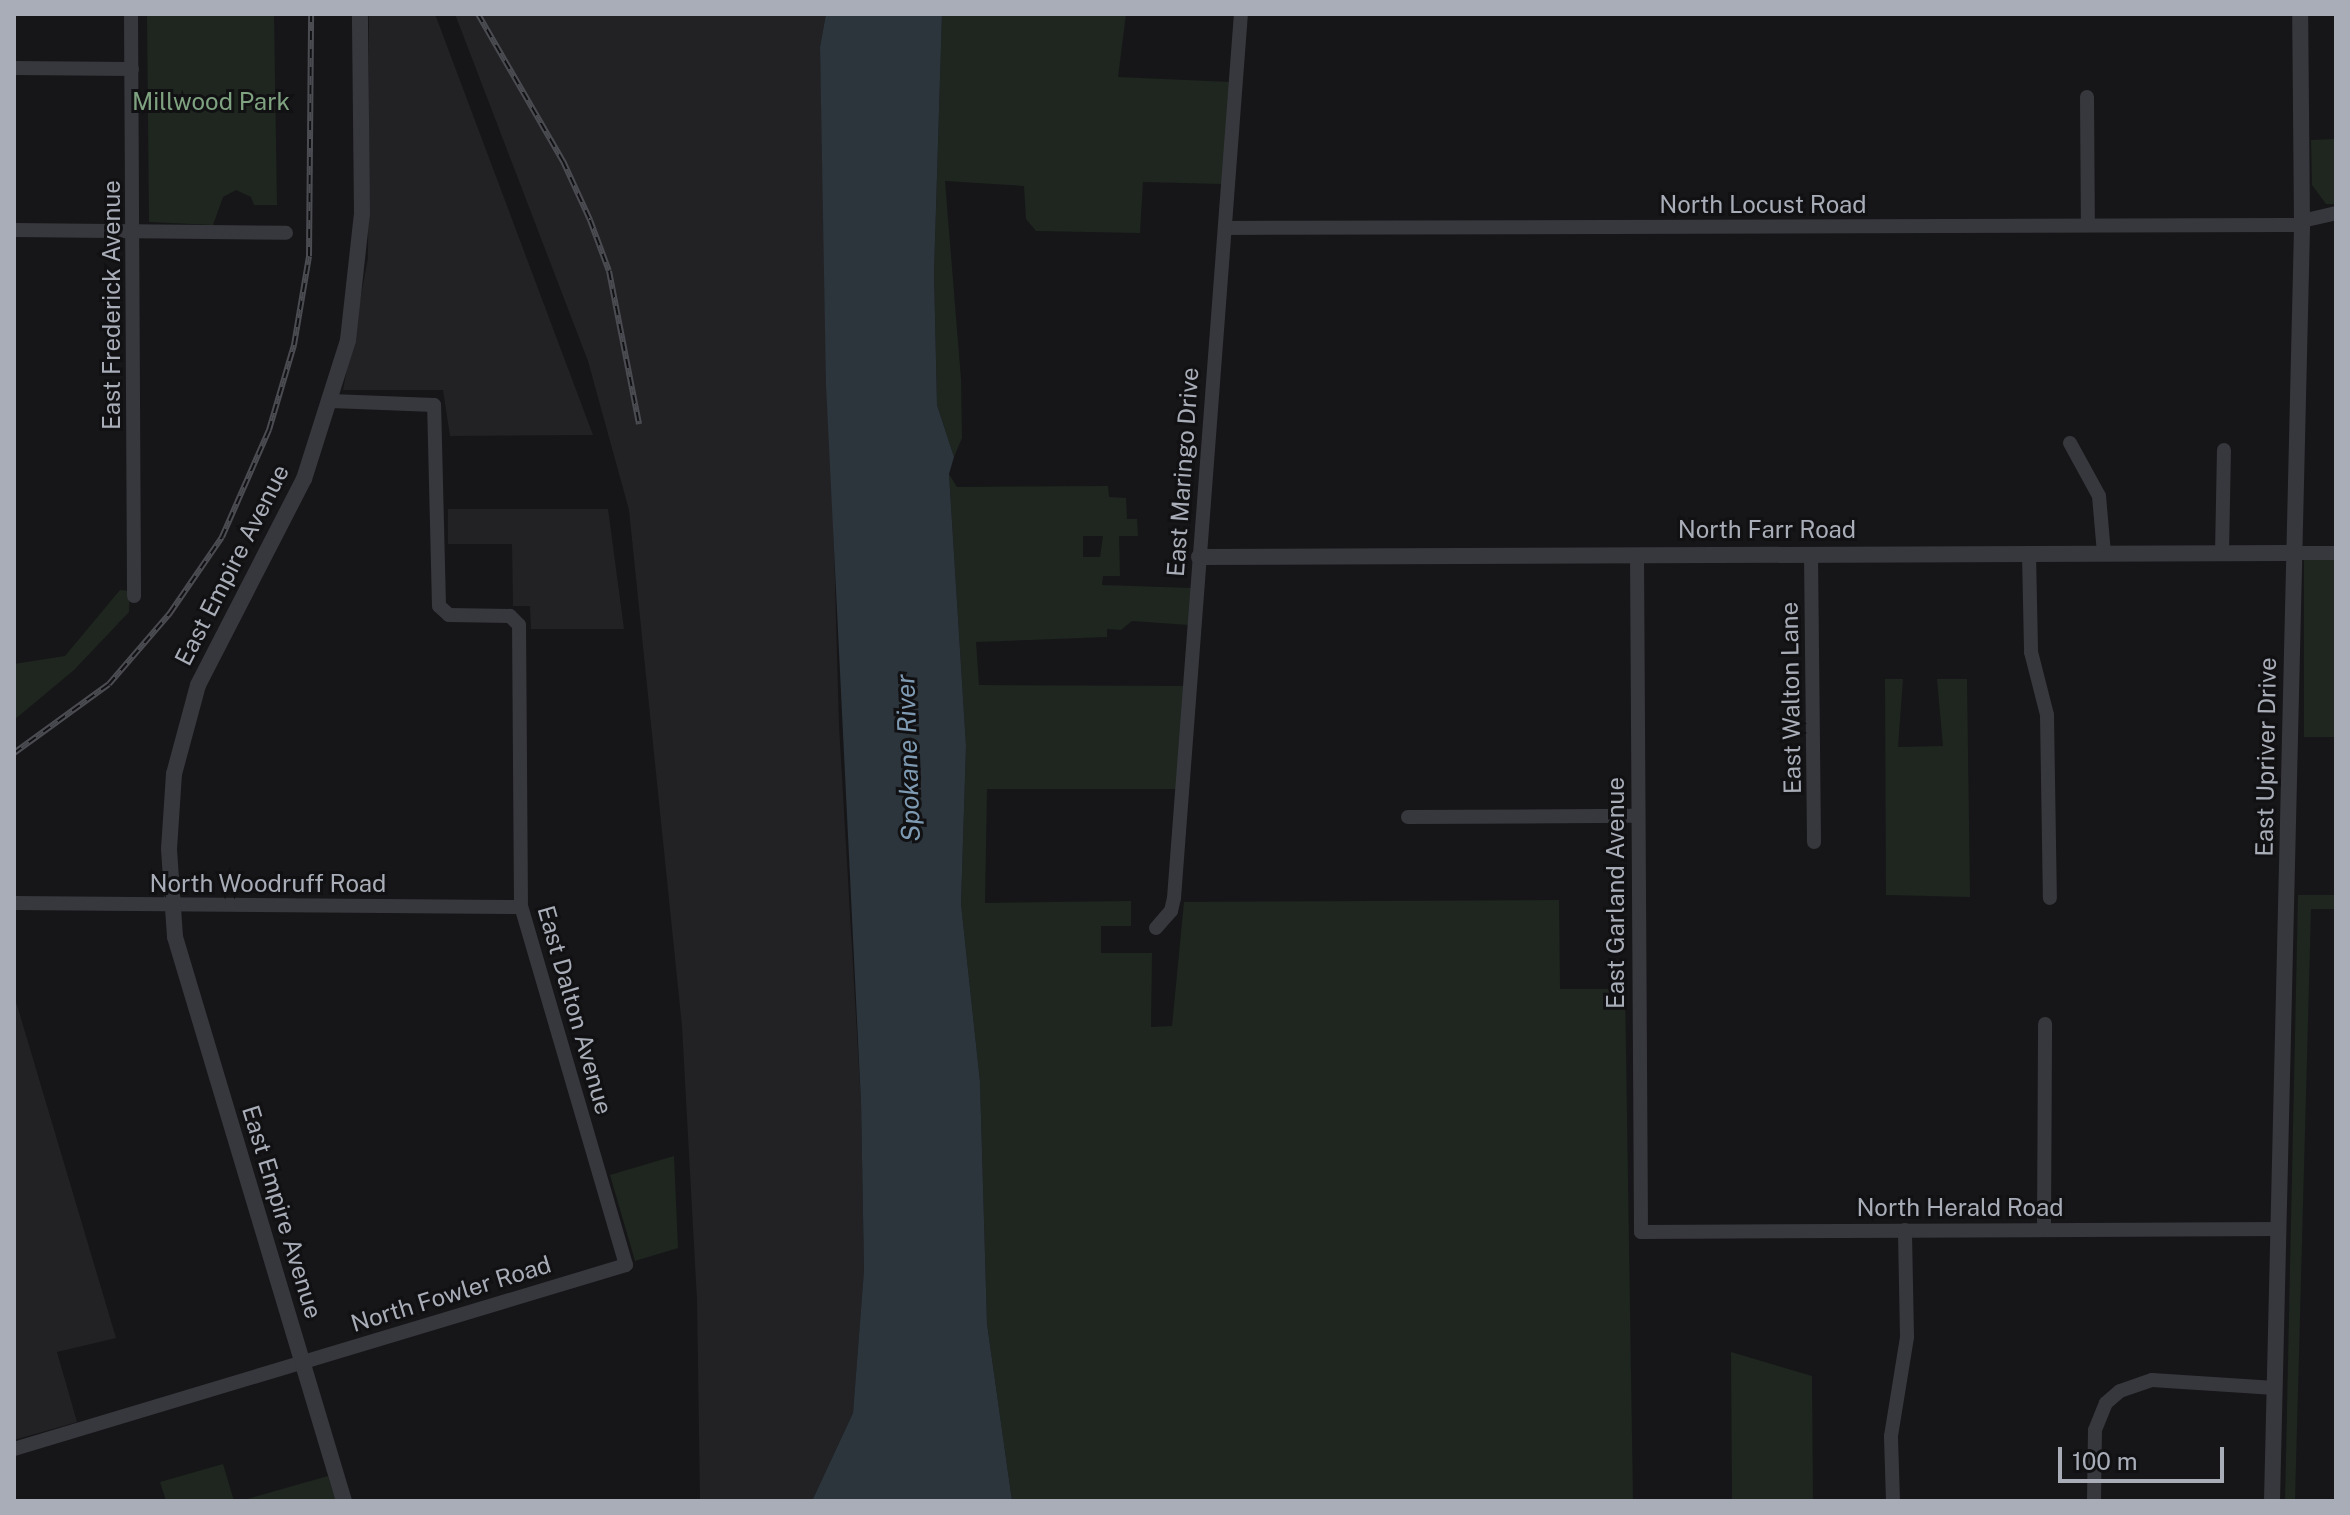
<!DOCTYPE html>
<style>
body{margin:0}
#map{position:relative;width:2350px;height:1515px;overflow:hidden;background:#161618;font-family:"Public Sans",sans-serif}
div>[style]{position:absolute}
.built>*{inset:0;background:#222225}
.green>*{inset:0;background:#1e261f;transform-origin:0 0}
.water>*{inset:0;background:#2c353c}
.minor>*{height:14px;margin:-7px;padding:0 7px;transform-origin:7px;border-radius:7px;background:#37383d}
.tertiary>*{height:16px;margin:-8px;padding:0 8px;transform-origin:8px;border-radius:8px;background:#37383d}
.rail>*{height:6px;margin-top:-3px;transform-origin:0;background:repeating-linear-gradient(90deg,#111113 0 9px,#4a4c52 0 18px);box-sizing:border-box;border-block:2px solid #4a4c52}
span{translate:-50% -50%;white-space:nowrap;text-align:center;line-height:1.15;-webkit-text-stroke:6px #111113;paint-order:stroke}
.park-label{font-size:24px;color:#7fa381}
.street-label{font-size:24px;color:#a8adb8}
.water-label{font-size:26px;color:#7f9bb3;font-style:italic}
.frame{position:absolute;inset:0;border:16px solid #a8adb8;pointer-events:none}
.scale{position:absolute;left:2058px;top:1447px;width:166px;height:36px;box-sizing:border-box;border:4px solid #a8adb8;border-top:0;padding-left:10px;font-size:24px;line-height:28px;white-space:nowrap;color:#a8adb8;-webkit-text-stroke:6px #111113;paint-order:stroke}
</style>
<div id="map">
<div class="built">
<i style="clip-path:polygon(369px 14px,435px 14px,593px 435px,450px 436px,443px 390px,343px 390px,368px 258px)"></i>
<i style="clip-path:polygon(455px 14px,826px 14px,820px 47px,839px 726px,861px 1102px,864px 1270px,853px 1413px,812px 1501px,700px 1501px,697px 1300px,682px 1026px,629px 510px,588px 361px)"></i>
<i style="clip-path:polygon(448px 509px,608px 509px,624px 629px,531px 629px,530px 606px,513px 606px,512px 544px,448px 544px)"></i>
<i style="clip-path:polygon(14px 995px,116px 1338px,57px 1352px,77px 1422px,14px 1440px)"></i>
</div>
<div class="green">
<i style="clip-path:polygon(147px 14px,274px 14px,277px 205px,254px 205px,251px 197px,236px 190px,223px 197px,213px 225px,149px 222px)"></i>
<i style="clip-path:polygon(942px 14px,1126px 14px,1118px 77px,1231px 82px,1222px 184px,1143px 182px,1140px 233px,1036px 231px,1026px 219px,1024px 186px,945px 181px,961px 379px,962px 438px,954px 457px,937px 405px,934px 273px)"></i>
<i style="clip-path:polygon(2336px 139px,2336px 204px,2326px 204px,2312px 185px,2311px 140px)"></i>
<i style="clip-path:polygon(evenodd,949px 474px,957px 487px,1108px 486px,1109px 497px,1126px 498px,1127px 519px,1137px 519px,1138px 536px,1119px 536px,1120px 576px,1103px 576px,1102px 585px,1192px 588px,1189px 625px,1132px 621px,1121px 630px,1107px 629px,1107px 637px,976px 642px,979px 685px,1186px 686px,1178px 789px,987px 789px,985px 903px,1131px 901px,1131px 926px,1101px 926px,1101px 953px,1152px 953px,1151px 1027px,1172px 1026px,1184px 902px,1559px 900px,1560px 989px,1625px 989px,1633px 1501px,1012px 1501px,987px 1324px,980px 1082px,961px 904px,966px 746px,949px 474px,1083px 536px,1103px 536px,1100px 557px,1083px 557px,1083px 536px)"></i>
<i style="left:2304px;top:558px;width:32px;height:179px"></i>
<i style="clip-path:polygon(120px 590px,130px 591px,129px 612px,74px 670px,14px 720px,14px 664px,65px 656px)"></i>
<i style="clip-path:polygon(1885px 679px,1903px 679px,1898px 747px,1943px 746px,1937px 679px,1967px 679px,1970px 897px,1886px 895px)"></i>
<i style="clip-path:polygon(2298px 895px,2336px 895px,2336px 909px,2311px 909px,2295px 1501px,2285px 1501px)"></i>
<i style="clip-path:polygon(674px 1156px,678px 1248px,635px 1261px,610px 1175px)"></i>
<i style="clip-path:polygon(1731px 1352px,1812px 1376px,1813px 1501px,1732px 1501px)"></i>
<i style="clip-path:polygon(223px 1464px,234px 1501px,166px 1501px,160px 1482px)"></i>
<i style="clip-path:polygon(328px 1476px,336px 1501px,240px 1501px)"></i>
</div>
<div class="water">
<i style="clip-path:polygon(826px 14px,942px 14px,934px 273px,937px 405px,954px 457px,949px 474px,966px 746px,961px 904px,980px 1082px,987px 1324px,1012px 1501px,812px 1501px,853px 1413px,864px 1270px,861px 1102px,826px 385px,820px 47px)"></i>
</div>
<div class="minor">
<i style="left:131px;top:14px;width:582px;rotate:89.7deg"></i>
<i style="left:14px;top:68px;width:118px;rotate:0.5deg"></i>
<i style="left:2087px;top:97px;width:128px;rotate:89.6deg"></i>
<i style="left:2302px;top:221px;width:35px;rotate:-13deg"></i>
<i style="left:1225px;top:228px;width:1077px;rotate:-0.16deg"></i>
<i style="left:14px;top:230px;width:272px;rotate:0.6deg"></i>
<i style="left:2070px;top:443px;width:60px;rotate:61.3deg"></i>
<i style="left:2099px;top:496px;width:57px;rotate:85deg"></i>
<i style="left:2222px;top:553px;width:103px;rotate:-88.9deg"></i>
<i style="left:2295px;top:553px;width:41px"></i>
<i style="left:1811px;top:554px;width:288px;rotate:89.4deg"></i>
<i style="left:2029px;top:554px;width:98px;rotate:88.8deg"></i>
<i style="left:2031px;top:652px;width:65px;rotate:75.7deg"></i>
<i style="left:2047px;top:715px;width:183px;rotate:89.1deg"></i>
<i style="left:1637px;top:555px;width:677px;rotate:89.66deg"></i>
<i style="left:1641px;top:1232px;width:638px;rotate:-0.27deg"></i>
<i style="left:1408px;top:817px;width:229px;rotate:-0.3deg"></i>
<i style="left:14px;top:903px;width:507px;rotate:0.45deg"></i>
<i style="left:1156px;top:928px;width:23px;rotate:-49deg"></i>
<i style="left:1171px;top:911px;width:13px;rotate:-77deg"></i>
<i style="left:1174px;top:898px;width:887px;rotate:-85.67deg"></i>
<i style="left:2044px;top:1230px;width:206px;rotate:-89.7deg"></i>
<i style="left:14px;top:1449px;width:639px;rotate:-16.73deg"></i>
<i style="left:626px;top:1265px;width:373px;rotate:-106.3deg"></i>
<i style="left:521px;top:907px;width:282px;rotate:-90.4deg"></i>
<i style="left:519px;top:625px;width:13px;rotate:-135deg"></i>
<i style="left:510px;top:616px;width:61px;rotate:-179.1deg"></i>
<i style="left:449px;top:615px;width:13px;rotate:-138deg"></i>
<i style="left:439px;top:606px;width:201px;rotate:-91.4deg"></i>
<i style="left:434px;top:405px;width:103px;rotate:-177.8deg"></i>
<i style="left:1893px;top:1501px;width:65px;rotate:-91.8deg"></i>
<i style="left:1891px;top:1436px;width:100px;rotate:-80.8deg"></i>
<i style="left:1907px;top:1337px;width:107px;rotate:-91.1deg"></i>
<i style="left:2094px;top:1501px;width:71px;rotate:-89.2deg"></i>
<i style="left:2095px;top:1430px;width:29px;rotate:-68deg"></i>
<i style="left:2106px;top:1403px;width:18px;rotate:-41deg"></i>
<i style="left:2120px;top:1391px;width:34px;rotate:-19deg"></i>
<i style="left:2152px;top:1380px;width:123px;rotate:3.7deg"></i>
</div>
<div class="tertiary">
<i style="left:1199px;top:557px;width:1096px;rotate:-0.21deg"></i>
<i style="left:344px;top:1501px;width:589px;rotate:-106.68deg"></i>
<i style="left:175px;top:937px;width:88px;rotate:-93.9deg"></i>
<i style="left:169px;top:849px;width:75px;rotate:-86.2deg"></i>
<i style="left:174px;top:774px;width:92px;rotate:-74.9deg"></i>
<i style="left:198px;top:685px;width:232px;rotate:-62.8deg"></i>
<i style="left:304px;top:479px;width:146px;rotate:-72.4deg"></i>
<i style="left:348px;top:340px;width:127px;rotate:-83.7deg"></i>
<i style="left:362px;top:214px;width:200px;rotate:-90.6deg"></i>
<i style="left:2272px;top:1501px;width:1276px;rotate:-88.65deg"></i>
<i style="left:2302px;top:225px;width:211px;rotate:-90.5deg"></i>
</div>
<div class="rail">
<i style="left:478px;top:14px;width:170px;rotate:60deg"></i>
<i style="left:563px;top:161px;width:65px;rotate:65.4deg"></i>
<i style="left:590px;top:220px;width:54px;rotate:69.6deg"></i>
<i style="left:609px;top:271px;width:156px;rotate:78.9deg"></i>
<i style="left:14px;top:753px;width:117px;rotate:-36deg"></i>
<i style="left:109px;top:684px;width:94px;rotate:-49.3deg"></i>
<i style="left:170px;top:613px;width:92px;rotate:-55.6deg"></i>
<i style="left:222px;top:537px;width:117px;rotate:-66.3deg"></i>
<i style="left:269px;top:430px;width:89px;rotate:-73.6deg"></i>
<i style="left:294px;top:345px;width:90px;rotate:-80.4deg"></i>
<i style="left:309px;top:256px;width:242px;rotate:-89.5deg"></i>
</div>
<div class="park-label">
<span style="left:211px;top:102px">Millwood Park</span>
</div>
<div class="street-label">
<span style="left:1763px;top:205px">North Locust Road</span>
<span style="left:112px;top:305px;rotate:-90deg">East Frederick Avenue</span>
<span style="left:1183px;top:472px;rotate:-86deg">East Maringo Drive</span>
<span style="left:1767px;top:530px">North Farr Road</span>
<span style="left:232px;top:565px;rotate:-63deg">East Empire Avenue</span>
<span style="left:1791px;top:698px;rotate:-91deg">East Walton Lane</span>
<span style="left:2266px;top:757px;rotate:-89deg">East Upriver Drive</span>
<span style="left:268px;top:884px">North Woodruff Road</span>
<span style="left:1616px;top:893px;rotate:-90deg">East Garland Avenue</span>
<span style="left:575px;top:1010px;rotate:74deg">East Dalton Avenue</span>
<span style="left:1960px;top:1208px">North Herald Road</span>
<span style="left:282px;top:1212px;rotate:73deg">East Empire Avenue</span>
<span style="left:451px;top:1294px;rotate:-17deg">North Fowler Road</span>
</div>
<div class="water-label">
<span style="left:908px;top:758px;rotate:-92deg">Spokane River</span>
</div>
<div class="frame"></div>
<div class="scale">100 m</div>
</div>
